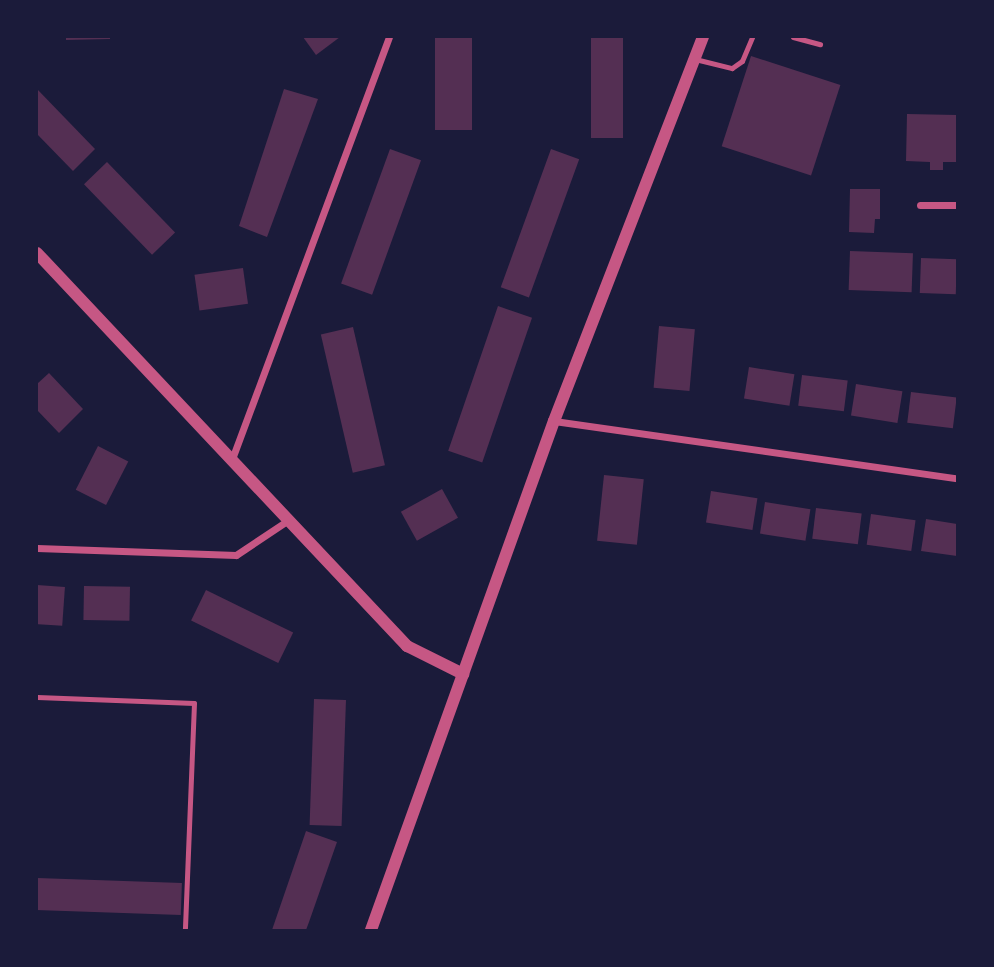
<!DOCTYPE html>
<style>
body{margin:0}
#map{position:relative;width:994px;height:967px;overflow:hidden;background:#1b1b3a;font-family:"Alegreya Sans",sans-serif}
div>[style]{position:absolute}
.building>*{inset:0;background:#542f53;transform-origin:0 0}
.service>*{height:5px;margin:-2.5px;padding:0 2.5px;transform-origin:2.5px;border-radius:2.5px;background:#c65784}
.minor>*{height:7px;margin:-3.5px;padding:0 3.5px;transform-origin:3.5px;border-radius:3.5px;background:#c65784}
.tertiary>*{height:12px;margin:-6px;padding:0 6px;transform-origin:6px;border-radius:6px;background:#c65784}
span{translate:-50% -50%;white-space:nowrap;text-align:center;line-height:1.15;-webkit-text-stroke:6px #1b1b3a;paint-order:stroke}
.frame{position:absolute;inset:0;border:38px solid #1b1b3a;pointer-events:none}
</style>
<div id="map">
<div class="building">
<i style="clip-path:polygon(66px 37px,110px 37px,110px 39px,66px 40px)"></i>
<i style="clip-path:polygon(303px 37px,340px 37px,316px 55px)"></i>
<i style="left:435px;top:37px;width:37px;height:93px"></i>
<i style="left:591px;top:37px;width:32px;height:101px"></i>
<i style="left:751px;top:56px;width:94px;height:95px;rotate:18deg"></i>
<i style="clip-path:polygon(37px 89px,95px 149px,73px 171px,37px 134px)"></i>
<i style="clip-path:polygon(284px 89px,318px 99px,267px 237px,239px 226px)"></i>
<i style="clip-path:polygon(907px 114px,957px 115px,957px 162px,943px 162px,943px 170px,930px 170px,930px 162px,906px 161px)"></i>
<i style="left:390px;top:149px;width:33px;height:143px;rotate:20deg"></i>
<i style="left:551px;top:149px;width:30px;height:147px;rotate:20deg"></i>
<i style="left:107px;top:162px;width:98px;height:32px;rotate:46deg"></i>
<i style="clip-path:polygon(850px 189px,880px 189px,880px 219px,875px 219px,874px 233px,849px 232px)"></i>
<i style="left:850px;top:251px;width:63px;height:39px;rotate:2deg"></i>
<i style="left:921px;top:258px;width:36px;height:35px;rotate:2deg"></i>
<i style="left:243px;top:268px;width:36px;height:49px;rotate:82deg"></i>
<i style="left:498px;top:306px;width:36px;height:153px;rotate:19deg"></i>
<i style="left:659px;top:326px;width:36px;height:62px;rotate:5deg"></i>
<i style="left:353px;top:327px;width:142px;height:33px;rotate:77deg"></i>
<i style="left:749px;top:367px;width:46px;height:32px;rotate:9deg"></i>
<i style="clip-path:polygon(49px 373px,83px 409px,59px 433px,37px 410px,37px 384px)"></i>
<i style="left:802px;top:375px;width:46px;height:31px;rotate:7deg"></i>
<i style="left:856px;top:384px;width:47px;height:32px;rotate:9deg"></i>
<i style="left:911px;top:392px;width:46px;height:31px;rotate:7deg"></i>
<i style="left:98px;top:446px;width:34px;height:49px;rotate:27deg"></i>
<i style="left:604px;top:475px;width:40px;height:66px;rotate:6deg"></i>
<i style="left:442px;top:489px;width:33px;height:47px;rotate:61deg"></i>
<i style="left:711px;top:491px;width:47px;height:32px;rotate:9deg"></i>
<i style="left:765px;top:502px;width:46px;height:32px;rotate:9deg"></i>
<i style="left:816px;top:508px;width:46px;height:31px;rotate:7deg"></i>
<i style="left:871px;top:514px;width:45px;height:31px;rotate:8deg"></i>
<i style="clip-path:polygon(926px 519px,957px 524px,957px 556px,921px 551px)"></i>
<i style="left:37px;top:585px;width:28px;height:39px;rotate:4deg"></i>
<i style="left:84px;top:586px;width:46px;height:34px;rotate:1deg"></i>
<i style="left:206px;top:590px;width:97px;height:34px;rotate:26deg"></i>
<i style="left:314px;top:699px;width:32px;height:126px;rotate:2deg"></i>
<i style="clip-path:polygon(306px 831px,337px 842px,309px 922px,306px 930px,272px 930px)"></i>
<i style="left:37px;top:878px;width:145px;height:32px;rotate:2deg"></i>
</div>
<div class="service">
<i style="left:793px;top:37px;width:28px;rotate:15deg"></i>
<i style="left:695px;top:59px;width:38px;rotate:14deg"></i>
<i style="left:732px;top:68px;width:12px;rotate:-35deg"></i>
<i style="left:742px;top:61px;width:26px;rotate:-67deg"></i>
<i style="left:37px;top:697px;width:157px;rotate:2.2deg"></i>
<i style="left:194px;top:703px;width:227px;rotate:92.3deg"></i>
</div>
<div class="minor">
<i style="left:920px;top:205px;width:37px"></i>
<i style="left:554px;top:421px;width:407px;rotate:8.1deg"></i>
<i style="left:232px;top:459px;width:450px;rotate:-69.6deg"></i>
<i style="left:37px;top:548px;width:199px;rotate:2deg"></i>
<i style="left:236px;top:555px;width:61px;rotate:-33.7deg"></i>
</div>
<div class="tertiary">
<i style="left:37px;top:253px;width:540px;rotate:46.73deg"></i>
<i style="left:407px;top:646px;width:63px;rotate:26.6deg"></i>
<i style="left:371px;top:930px;width:541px;rotate:-70.23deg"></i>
<i style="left:554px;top:421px;width:412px;rotate:-68.8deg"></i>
</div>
<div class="frame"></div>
</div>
